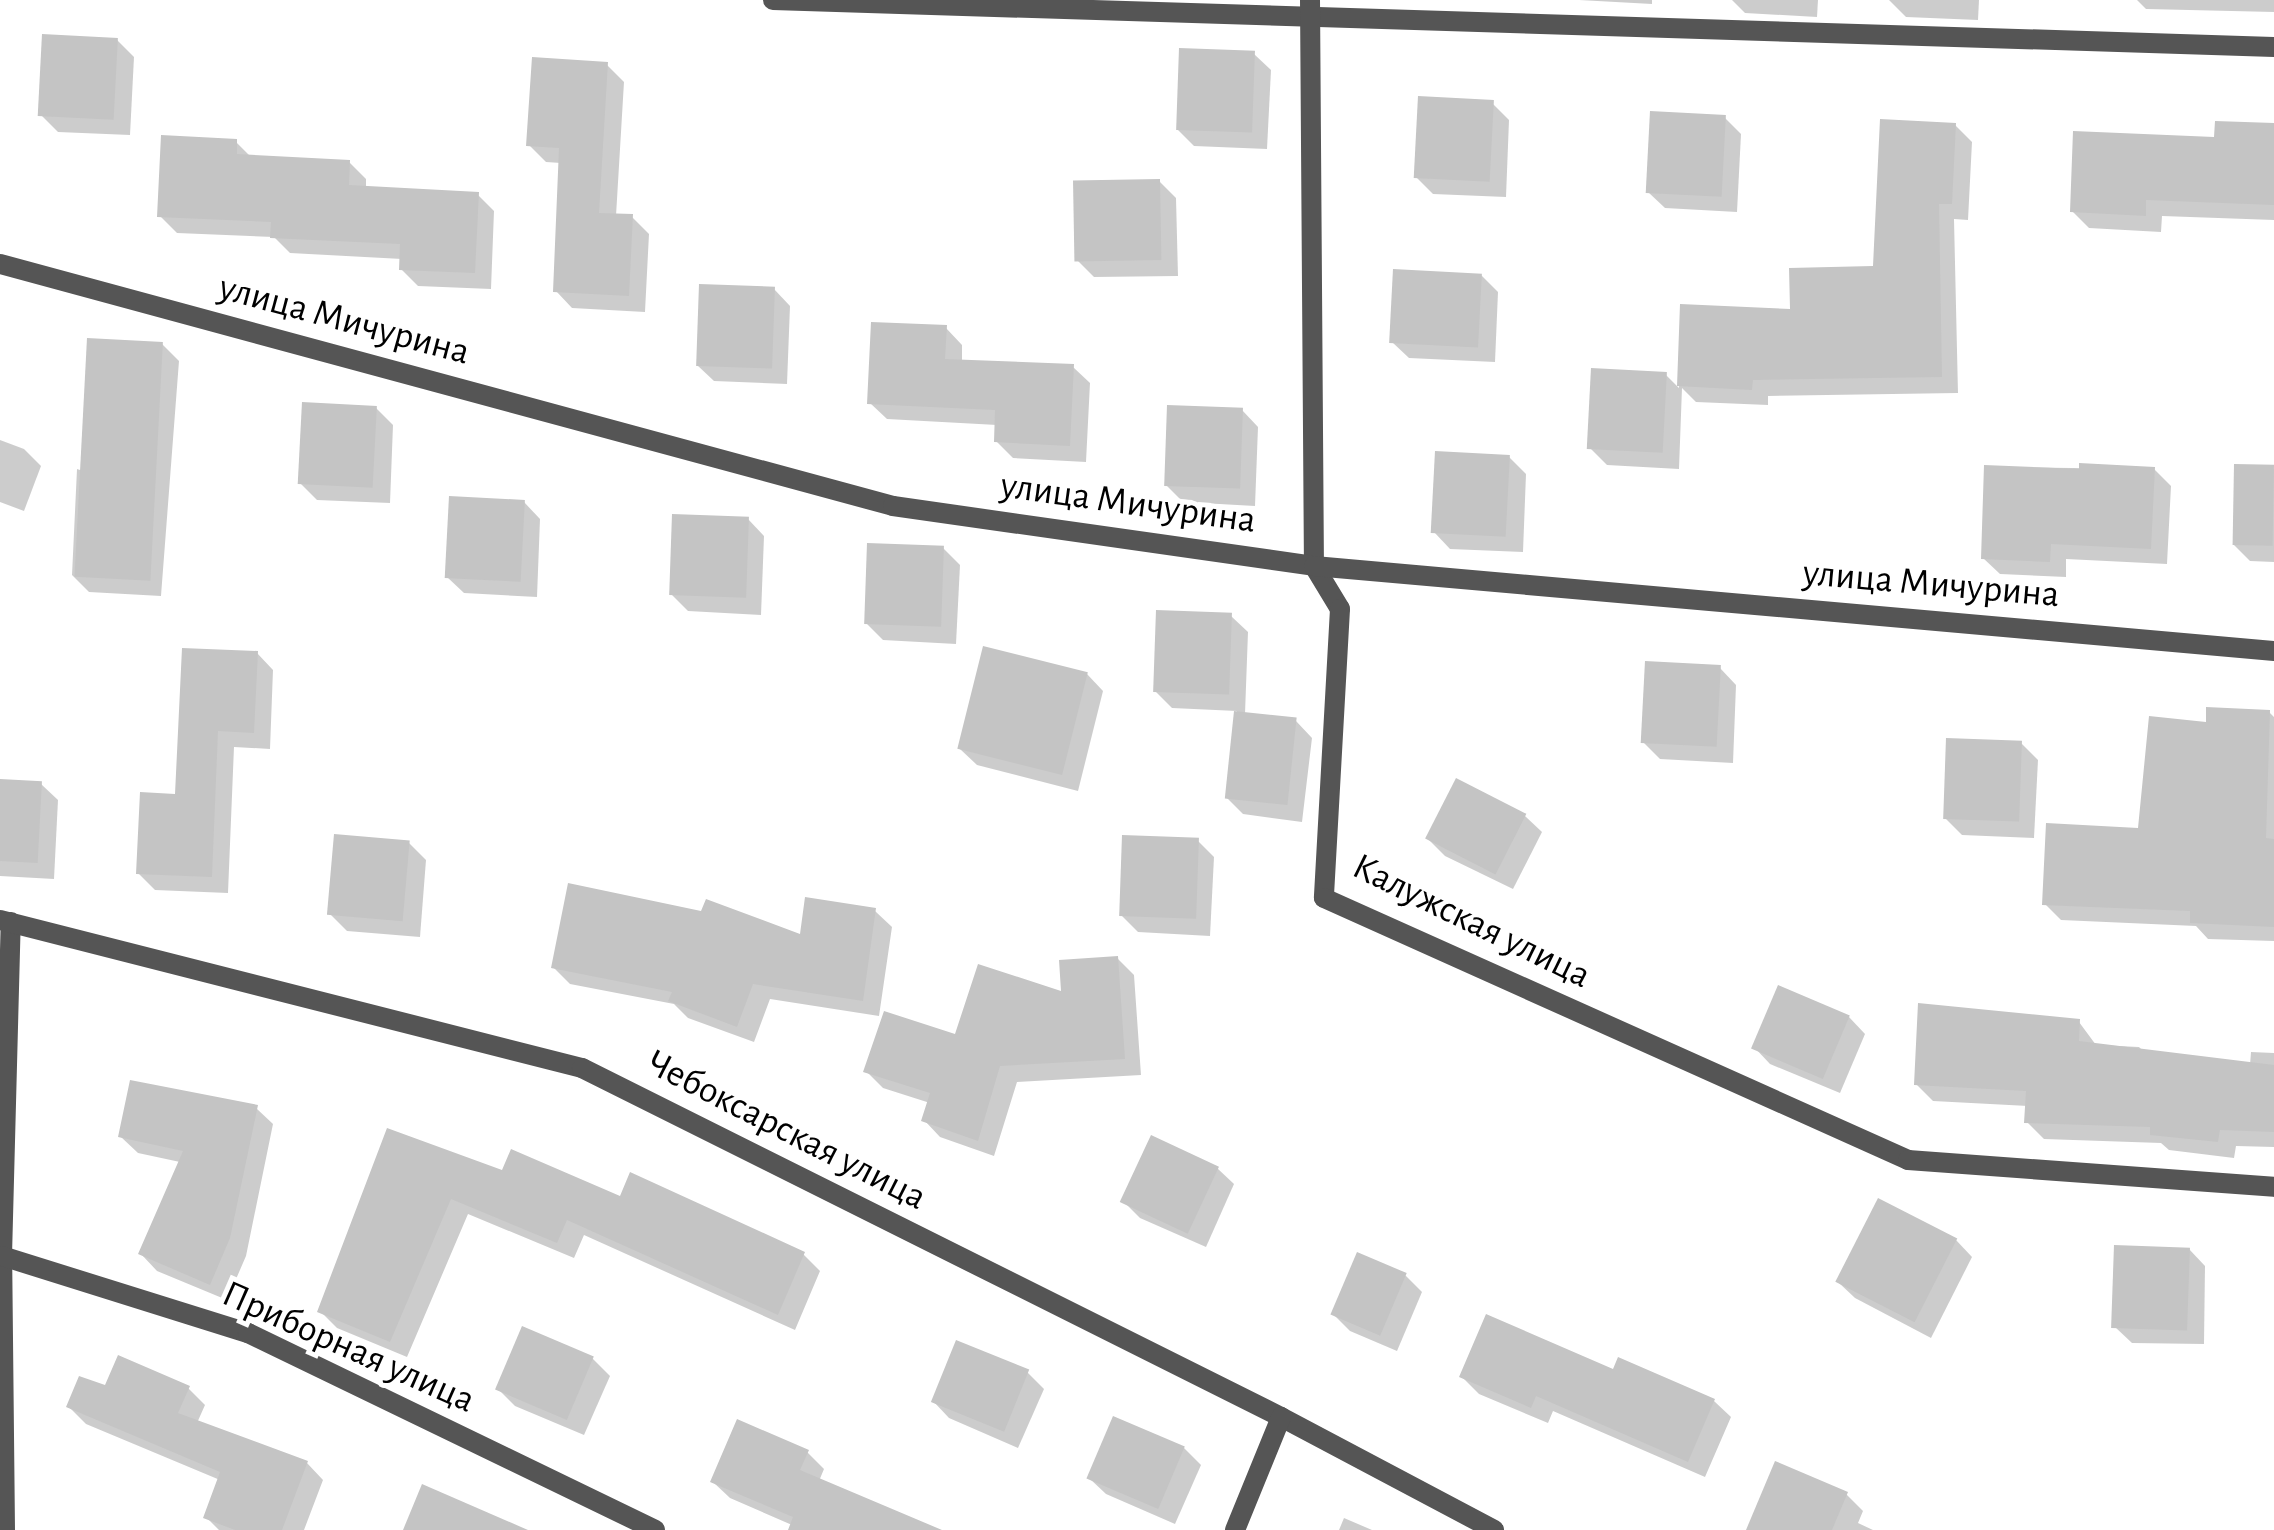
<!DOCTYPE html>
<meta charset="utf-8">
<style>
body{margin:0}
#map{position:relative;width:2274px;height:1530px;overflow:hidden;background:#fff;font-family:"Alegreya Sans",sans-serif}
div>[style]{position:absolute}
.shadow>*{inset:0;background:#0003}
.building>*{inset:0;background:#c4c4c4;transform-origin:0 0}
.lane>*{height:20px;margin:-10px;padding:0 10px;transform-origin:10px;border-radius:10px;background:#555}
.street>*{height:20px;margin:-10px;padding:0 10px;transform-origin:10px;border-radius:10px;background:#555}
span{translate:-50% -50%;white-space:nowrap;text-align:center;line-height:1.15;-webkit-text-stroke:10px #fff;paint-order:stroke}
.street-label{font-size:38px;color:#000}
</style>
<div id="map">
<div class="shadow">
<i style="clip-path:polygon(1579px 0,1652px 0,1652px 4px)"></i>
<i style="clip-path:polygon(1732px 0,1818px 0,1817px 17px,1745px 13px)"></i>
<i style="clip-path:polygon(1889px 0,1979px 0,1978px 20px,1906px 17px)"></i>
<i style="clip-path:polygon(2137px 0,2274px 0,2274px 12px,2146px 9px)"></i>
<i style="clip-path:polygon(117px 40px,134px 57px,130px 135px,58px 132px,41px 115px)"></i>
<i style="clip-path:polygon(1254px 54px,1271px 70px,1267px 149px,1194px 146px,1177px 129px)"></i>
<i style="clip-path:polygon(607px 65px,624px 82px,616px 216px,632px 217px,649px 234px,645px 312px,572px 308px,556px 291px,561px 163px,546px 162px,529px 145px)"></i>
<i style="clip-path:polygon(1492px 103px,1509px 120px,1506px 197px,1433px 194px,1417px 178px)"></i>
<i style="clip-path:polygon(1724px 117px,1741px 134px,1737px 212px,1665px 208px,1648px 192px)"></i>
<i style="clip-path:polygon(1955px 125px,1972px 142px,1968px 220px,1954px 219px,1958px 393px,1768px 396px,1768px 405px,1696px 402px,1682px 388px,1679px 469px,1607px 465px,1590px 448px,1665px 374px,1679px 388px,1682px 307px,1793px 312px,1875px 269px)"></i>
<i style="clip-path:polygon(2274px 126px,2274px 220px,2162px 216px,2161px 232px,2089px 228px,2072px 211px)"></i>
<i style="clip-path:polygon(236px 142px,251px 157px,349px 162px,366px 179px,366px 189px,477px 194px,494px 211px,491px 289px,418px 286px,401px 269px,402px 259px,290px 253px,274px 237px,177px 233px,160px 216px)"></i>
<i style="clip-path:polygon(1159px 181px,1176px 198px,1178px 276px,1094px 277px,1077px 260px)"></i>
<i style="clip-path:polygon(1481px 275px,1498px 292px,1495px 362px,1409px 358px,1392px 342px)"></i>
<i style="clip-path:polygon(774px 289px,790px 306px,787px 384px,714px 381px,697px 365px)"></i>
<i style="clip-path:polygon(946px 328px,962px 345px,962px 362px,1073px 367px,1090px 383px,1086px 462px,1013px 458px,996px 441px,997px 425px,887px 419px,870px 403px)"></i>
<i style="clip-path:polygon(162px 344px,179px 361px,161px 596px,89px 592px,72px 575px,77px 469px,83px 471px)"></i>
<i style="clip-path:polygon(376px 408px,393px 425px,390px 503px,317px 500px,300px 483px)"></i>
<i style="clip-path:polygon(1242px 410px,1258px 427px,1255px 506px,1183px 502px,1166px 485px)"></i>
<i style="clip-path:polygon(0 440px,24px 449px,41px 466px,24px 511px,0 502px)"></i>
<i style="clip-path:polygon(1509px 457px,1526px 474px,1523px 552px,1450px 549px,1434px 532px)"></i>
<i style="clip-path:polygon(1987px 467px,2154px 469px,2171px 486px,2167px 564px,2066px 559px,2066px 577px,2000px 574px,1983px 558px)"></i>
<i style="clip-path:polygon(2274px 468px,2274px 562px,2250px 561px,2233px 544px)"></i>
<i style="clip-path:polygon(524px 502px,540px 519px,537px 597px,464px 593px,447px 577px)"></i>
<i style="clip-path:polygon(748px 519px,764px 536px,761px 615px,688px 611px,671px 594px)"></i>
<i style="clip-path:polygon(943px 548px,960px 565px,956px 644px,883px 640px,866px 623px)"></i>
<i style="clip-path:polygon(1231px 616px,1248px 632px,1245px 714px,1296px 721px,1312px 738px,1302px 822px,1243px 814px,1226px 797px,1237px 711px,1172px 708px,1155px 691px)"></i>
<i style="clip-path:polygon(257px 653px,273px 670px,270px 749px,234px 747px,228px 893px,155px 890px,138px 873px)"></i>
<i style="clip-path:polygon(1720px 668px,1736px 685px,1733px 763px,1660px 759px,1643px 742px)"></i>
<i style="clip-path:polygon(1087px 674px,1103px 691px,1078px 791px,977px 765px,960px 749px)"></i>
<i style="clip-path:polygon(2269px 712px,2274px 717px,2274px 941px,2208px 939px,2196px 926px,2061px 920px,2045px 904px,2140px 831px,2208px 725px)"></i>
<i style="clip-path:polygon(2021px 743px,2038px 760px,2034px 838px,1962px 835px,1945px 818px)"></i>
<i style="clip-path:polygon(0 782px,41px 784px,58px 800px,54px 879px,0 876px)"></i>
<i style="clip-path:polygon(1525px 816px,1542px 832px,1513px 889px,1445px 856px,1428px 839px)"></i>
<i style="clip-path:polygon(1197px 840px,1214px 857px,1210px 936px,1138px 932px,1121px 915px)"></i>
<i style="clip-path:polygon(409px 843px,426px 860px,420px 937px,347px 931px,330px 914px)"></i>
<i style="clip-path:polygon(875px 911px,892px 927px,879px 1016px,770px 999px,754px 1042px,688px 1018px,674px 1004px,570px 984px,553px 967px,802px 938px)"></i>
<i style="clip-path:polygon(1117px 958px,1134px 975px,1141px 1075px,1017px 1082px,994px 1156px,940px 1137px,924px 1120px,930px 1103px,883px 1088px,866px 1071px,1064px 995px)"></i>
<i style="clip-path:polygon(1849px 1017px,1865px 1034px,1840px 1093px,1770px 1064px,1754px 1047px)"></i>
<i style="clip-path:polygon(2079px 1022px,2096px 1045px,2139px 1047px,2147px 1055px,2250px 1065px,2251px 1052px,2274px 1053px,2274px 1147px,2236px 1146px,2234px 1158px,2169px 1150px,2161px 1143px,2044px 1139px,2027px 1122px,2028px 1106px,1933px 1101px,1916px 1084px)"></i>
<i style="clip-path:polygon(256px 1108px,273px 1124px,246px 1256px,227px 1300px,157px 1271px,141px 1254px,180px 1162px,138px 1153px,121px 1137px)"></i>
<i style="clip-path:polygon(388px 1132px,504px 1174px,622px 1199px,803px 1254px,820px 1271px,795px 1330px,584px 1235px,574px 1258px,468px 1214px,407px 1357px,337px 1328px,320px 1311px)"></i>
<i style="clip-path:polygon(1217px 1168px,1234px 1184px,1206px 1247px,1140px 1218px,1123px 1201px)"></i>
<i style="clip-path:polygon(1956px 1240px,1972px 1257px,1931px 1338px,1855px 1298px,1838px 1282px)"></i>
<i style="clip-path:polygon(2189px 1249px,2205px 1266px,2204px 1344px,2132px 1343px,2115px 1327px)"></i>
<i style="clip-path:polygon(1405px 1275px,1422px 1292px,1397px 1351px,1350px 1331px,1334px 1315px)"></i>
<i style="clip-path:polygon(523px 1330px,593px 1359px,610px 1376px,584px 1435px,515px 1406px,498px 1389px)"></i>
<i style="clip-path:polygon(1027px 1372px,1044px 1389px,1018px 1448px,949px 1418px,933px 1401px)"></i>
<i style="clip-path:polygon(1614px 1373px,1714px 1401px,1731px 1417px,1705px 1477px,1553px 1411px,1548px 1423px,1479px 1394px,1462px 1377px)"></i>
<i style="clip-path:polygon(188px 1388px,205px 1405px,197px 1423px,307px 1463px,323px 1480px,304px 1530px,219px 1530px,206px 1517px,220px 1480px,86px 1424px,69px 1407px,106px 1389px)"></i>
<i style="clip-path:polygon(1184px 1448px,1201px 1465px,1175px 1524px,1106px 1494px,1089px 1478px)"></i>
<i style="clip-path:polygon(807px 1452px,824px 1469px,819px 1481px,896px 1530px,790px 1530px,792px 1525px,730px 1498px,713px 1482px)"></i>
<i style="clip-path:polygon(1846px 1494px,1863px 1511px,1858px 1523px,1873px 1530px,1759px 1530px)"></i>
<i style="clip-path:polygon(1344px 1518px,1372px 1530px,1339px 1530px)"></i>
</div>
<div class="building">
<i style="left:42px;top:34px;width:76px;height:82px;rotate:3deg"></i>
<i style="left:1179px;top:48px;width:76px;height:82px;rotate:2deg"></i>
<i style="clip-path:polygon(532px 57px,608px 62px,599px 213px,633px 214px,629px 296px,553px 292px,559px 148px,526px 146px)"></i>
<i style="left:1418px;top:96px;width:76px;height:82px;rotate:3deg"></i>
<i style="left:1650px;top:111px;width:76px;height:82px;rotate:3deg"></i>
<i style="clip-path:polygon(1880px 119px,1956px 123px,1952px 204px,1939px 204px,1942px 377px,1753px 380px,1752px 390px,1677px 386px,1680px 304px,1790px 309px,1789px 268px,1873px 266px)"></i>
<i style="clip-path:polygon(2215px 121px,2274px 123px,2274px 205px,2146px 200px,2146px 216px,2070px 212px,2073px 131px,2214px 137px)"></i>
<i style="clip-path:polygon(161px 135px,237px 139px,237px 154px,350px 160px,349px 185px,479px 192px,475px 273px,399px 270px,400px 244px,270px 238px,271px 222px,157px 217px)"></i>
<i style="left:1160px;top:179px;width:81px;height:87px;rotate:89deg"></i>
<i style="left:1393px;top:269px;width:89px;height:74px;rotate:3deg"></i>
<i style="left:699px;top:284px;width:76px;height:82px;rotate:2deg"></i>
<i style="clip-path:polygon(871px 322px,947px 325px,945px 359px,1074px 364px,1070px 446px,994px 442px,995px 410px,867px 404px)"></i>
<i style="left:87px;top:338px;width:76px;height:239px;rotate:3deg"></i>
<i style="left:1591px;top:368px;width:76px;height:81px;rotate:3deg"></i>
<i style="left:302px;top:402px;width:75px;height:82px;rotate:3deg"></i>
<i style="left:1167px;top:405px;width:76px;height:81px;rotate:2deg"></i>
<i style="left:1435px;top:451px;width:75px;height:82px;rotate:3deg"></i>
<i style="clip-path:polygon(2079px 463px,2155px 467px,2151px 549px,2051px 544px,2050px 562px,1981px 559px,1984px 465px,2079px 469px)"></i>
<i style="left:2234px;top:464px;width:40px;height:81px;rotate:1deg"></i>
<i style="left:449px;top:496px;width:76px;height:82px;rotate:3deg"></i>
<i style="left:672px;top:514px;width:77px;height:81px;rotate:2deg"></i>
<i style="left:867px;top:543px;width:77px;height:81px;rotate:2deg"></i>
<i style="left:1156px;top:610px;width:76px;height:82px;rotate:2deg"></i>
<i style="left:983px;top:646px;width:108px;height:106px;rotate:14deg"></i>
<i style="clip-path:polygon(182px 648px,258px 651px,254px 733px,218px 731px,212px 877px,136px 874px,140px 792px,175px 794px)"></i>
<i style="left:1645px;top:661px;width:76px;height:82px;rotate:3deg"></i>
<i style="clip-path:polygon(2206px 707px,2270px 710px,2266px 838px,2274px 839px,2274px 927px,2190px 923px,2190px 911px,2042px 905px,2046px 823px,2138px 828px,2149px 716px,2206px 722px)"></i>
<i style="left:1234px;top:711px;width:63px;height:88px;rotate:6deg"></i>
<i style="left:1946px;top:738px;width:76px;height:81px;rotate:2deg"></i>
<i style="left:1456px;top:778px;width:79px;height:68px;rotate:27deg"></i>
<i style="left:0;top:779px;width:42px;height:82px;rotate:3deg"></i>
<i style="left:334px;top:834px;width:76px;height:81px;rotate:5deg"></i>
<i style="left:1122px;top:835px;width:77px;height:81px;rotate:2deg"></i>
<i style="clip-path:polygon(568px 883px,701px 911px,706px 899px,800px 934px,805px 897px,876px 908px,863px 1001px,753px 984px,737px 1027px,668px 1001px,672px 992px,551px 968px)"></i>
<i style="clip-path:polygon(1118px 956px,1125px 1059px,1000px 1066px,978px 1141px,921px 1121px,930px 1093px,863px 1072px,884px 1011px,955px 1034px,978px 964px,1061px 991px,1059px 960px)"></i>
<i style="left:1778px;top:985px;width:78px;height:69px;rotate:23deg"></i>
<i style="clip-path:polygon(1918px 1003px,2080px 1019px,2079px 1041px,2274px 1065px,2274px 1132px,2220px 1130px,2218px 1142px,2150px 1135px,2150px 1127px,2024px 1123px,2026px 1091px,1914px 1085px)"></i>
<i style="clip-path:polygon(130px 1080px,258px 1105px,230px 1238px,210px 1285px,138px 1254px,183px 1151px,118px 1137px)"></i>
<i style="clip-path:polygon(387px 1128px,502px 1170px,511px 1149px,620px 1196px,630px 1172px,805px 1252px,778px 1315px,567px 1220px,557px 1243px,451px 1199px,390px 1342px,317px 1312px)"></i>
<i style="left:1151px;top:1135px;width:75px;height:74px;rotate:25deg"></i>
<i style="left:1878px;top:1198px;width:89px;height:94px;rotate:27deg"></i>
<i style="left:2114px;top:1245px;width:76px;height:83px;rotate:2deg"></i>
<i style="left:1357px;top:1252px;width:54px;height:68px;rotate:23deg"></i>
<i style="clip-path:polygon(1486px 1314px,1613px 1369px,1618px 1357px,1715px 1399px,1688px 1462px,1536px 1396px,1531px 1408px,1459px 1377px)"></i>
<i style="left:522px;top:1326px;width:78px;height:69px;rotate:23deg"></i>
<i style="left:956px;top:1340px;width:79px;height:67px;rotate:22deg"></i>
<i style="clip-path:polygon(118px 1355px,190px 1386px,178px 1413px,308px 1461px,282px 1530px,235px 1530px,203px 1518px,220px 1472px,66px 1407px,79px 1376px,105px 1385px)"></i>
<i style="left:1113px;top:1416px;width:78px;height:68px;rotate:23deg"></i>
<i style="clip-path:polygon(737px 1419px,809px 1450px,800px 1470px,942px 1530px,788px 1530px,793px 1517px,710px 1482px)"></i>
<i style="clip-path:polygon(1775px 1461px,1848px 1492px,1832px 1530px,1746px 1530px)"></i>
<i style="clip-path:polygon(422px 1484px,528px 1530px,403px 1530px)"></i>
</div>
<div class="lane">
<i style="left:5px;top:1530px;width:274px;rotate:-90.6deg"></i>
<i style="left:2px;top:1256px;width:334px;rotate:-88.5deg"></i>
</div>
<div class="street">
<i style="left:773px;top:0;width:1502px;rotate:1.79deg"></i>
<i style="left:1310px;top:0;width:566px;rotate:89.6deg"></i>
<i style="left:1314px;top:566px;width:50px;rotate:58.8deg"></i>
<i style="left:1340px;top:609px;width:289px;rotate:93.2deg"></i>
<i style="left:1324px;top:898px;width:640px;rotate:24.16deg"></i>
<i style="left:1908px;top:1160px;width:367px;rotate:4.2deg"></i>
<i style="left:0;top:264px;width:925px;rotate:15.16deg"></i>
<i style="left:893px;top:506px;width:425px;rotate:8.1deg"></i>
<i style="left:1314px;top:566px;width:964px;rotate:5.06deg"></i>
<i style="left:0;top:920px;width:601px;rotate:14.27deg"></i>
<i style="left:582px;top:1068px;width:781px;rotate:26.53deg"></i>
<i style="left:1281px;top:1417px;width:241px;rotate:27.9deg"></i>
<i style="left:2px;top:1256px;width:258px;rotate:17.4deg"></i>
<i style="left:248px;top:1333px;width:452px;rotate:25.8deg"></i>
<i style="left:1235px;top:1530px;width:122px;rotate:-67.8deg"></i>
</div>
<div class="street-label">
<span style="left:344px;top:321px;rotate:15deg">улица Мичурина</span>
<span style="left:1128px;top:504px;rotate:8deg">улица Мичурина</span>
<span style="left:1931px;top:585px;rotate:5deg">улица Мичурина</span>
<span style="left:1471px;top:922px;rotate:26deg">Калужская улица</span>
<span style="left:786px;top:1131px;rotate:27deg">Чебоксарская улица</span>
<span style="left:348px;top:1348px;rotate:24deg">Приборная улица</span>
</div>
</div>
